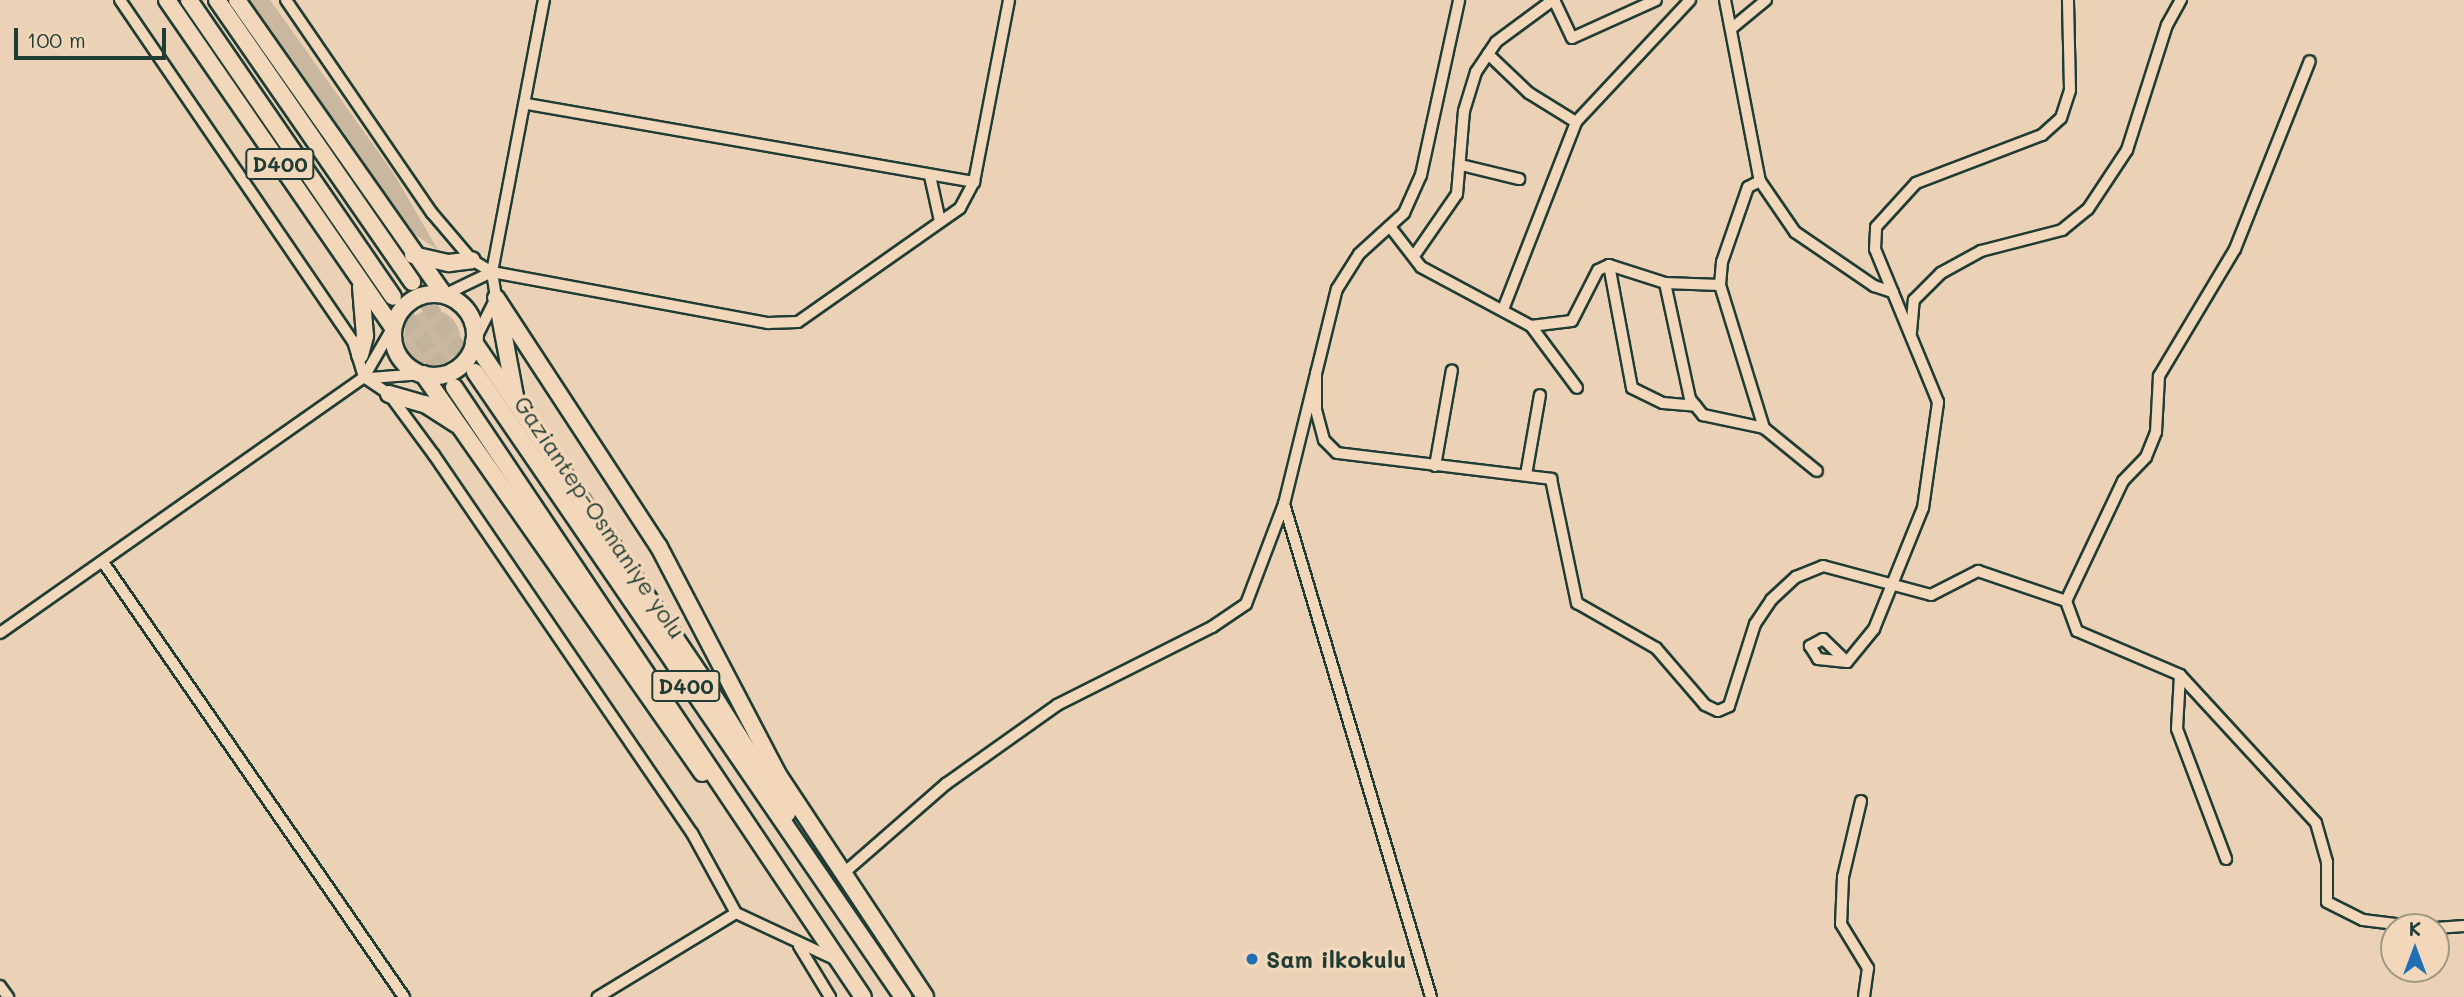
<!DOCTYPE html>
<style>
body{margin:0}
#map{position:relative;width:2464px;height:997px;overflow:hidden;background:#ebd1b5;font-family:Mali,sans-serif}
div>[style]{position:absolute}
.green>*{inset:0;background:#c9b89f}
.round{border-radius:50%}
.highway-tunnel>*{height:16px;margin-top:-8px;transform-origin:0;background:repeating-linear-gradient(90deg,#c2b39b 0 16px,transparent 0 24px)}
.roads{filter:drop-shadow(2px 0 #1f3d34) drop-shadow(-2px 0 #1f3d34) drop-shadow(0 2px #1f3d34) drop-shadow(0 -2px #1f3d34)}
.minor>*{height:10px;margin:-5px;padding:0 5px;transform-origin:5px;border-radius:5px;background:#f3d7ba}
.highway>*{height:16px;margin:-8px;padding:0 8px;transform-origin:8px;border-radius:8px;background:#f3d7ba}
.highway>.ring{margin:-8px;padding:0;box-sizing:content-box;background:none;border:16px solid #f3d7ba;border-radius:50%}
.dots>*{width:19px;height:19px;translate:-50% -50%;box-sizing:border-box;border:4px solid #f3d7ba;border-radius:50%}
span{translate:-50% -50%;white-space:nowrap;text-align:center;line-height:1.15;-webkit-text-stroke:7px #f3d7ba;paint-order:stroke}
.shield-label span{padding:2px 5px;background:#f3d7ba;border:2px solid;border-radius:5px;-webkit-text-stroke-width:0}
.shield-label{font-size:21px;color:#1f3d34;font-weight:700}
.street-label{font-size:23px;color:#1f3d34}
.poi-label{font-size:23px;color:#1f3d34;font-weight:700}
.left{translate:0 -50%;text-align:left}
.north{position:absolute;left:2380px;top:913px;width:70px;height:70px;box-sizing:border-box;background:#f3d7ba;border:2px solid #9e9984;border-radius:50%;rotate:0deg;font-size:19px;font-weight:700;line-height:28px;text-align:center;color:#1f3d34}
.north::after{content:'';display:block;margin:auto;width:24px;height:32px;background:#1f6fb2;clip-path:polygon(50% 0,100% 100%,50% 72%,0 100%)}
.scale{position:absolute;left:14px;top:28px;width:152px;height:32px;box-sizing:border-box;border:4px solid #1f3d34;border-top:0;padding-left:9px;font-size:21px;line-height:24px;white-space:nowrap;color:#1f3d34;-webkit-text-stroke:5px #f3d7ba;paint-order:stroke}
</style>
<div id="map">
<div class="green">
<i style="clip-path:polygon(246px 0,270px 0,394px 174px,438px 250px,407px 229px)"></i>
<i class="round" style="left:404px;top:310px;width:56px;height:56px"></i>
</div>
<div class="highway-tunnel">
<i style="left:412px;top:282px;width:110px;rotate:55deg"></i>
<i style="left:393px;top:297px;width:109px;rotate:55.9deg"></i>
</div>
<div class="roads">
<div class="minor">
<i style="left:120px;top:0;width:413px;rotate:55.7deg"></i>
<i style="left:353px;top:341px;width:38px;rotate:73deg"></i>
<i style="left:364px;top:377px;width:30px;rotate:34deg"></i>
<i style="left:389px;top:394px;width:76px;rotate:53.6deg"></i>
<i style="left:434px;top:455px;width:458px;rotate:55.7deg"></i>
<i style="left:692px;top:833px;width:91px;rotate:61.2deg"></i>
<i style="left:736px;top:913px;width:162px;rotate:148.7deg"></i>
<i style="left:286px;top:0;width:258px;rotate:55.6deg"></i>
<i style="left:432px;top:213px;width:62px;rotate:49.6deg"></i>
<i style="left:472px;top:260px;width:23px;rotate:31deg"></i>
<i style="left:492px;top:272px;width:26px;rotate:81deg"></i>
<i style="left:496px;top:298px;width:49px;rotate:116.6deg"></i>
<i style="left:1554px;top:0;width:42px;rotate:64.7deg"></i>
<i style="left:1572px;top:38px;width:92px;rotate:-24.3deg"></i>
<i style="left:1725px;top:0;width:184px;rotate:79.1deg"></i>
<i style="left:1760px;top:181px;width:62px;rotate:55.5deg"></i>
<i style="left:1795px;top:232px;width:96px;rotate:34.4deg"></i>
<i style="left:1874px;top:286px;width:20px;rotate:18deg"></i>
<i style="left:1732px;top:28px;width:44px;rotate:-39.5deg"></i>
<i style="left:1488px;top:54px;width:57px;rotate:43.6deg"></i>
<i style="left:1529px;top:93px;width:55px;rotate:31.7deg"></i>
<i style="left:527px;top:104px;width:454px;rotate:9.9deg"></i>
<i style="left:1461px;top:165px;width:60px;rotate:13.6deg"></i>
<i style="left:930px;top:176px;width:46px;rotate:77.5deg"></i>
<i style="left:1760px;top:181px;width:13px;rotate:153deg"></i>
<i style="left:1748px;top:187px;width:79px;rotate:109.1deg"></i>
<i style="left:1722px;top:262px;width:23px;rotate:95deg"></i>
<i style="left:1720px;top:285px;width:150px;rotate:72.9deg"></i>
<i style="left:1391px;top:228px;width:49px;rotate:52.4deg"></i>
<i style="left:1421px;top:267px;width:125px;rotate:28.2deg"></i>
<i style="left:1531px;top:326px;width:41px;rotate:-7deg"></i>
<i style="left:1572px;top:321px;width:57px;rotate:-63deg"></i>
<i style="left:1598px;top:270px;width:12px;rotate:-24deg"></i>
<i style="left:1609px;top:265px;width:59px;rotate:17.8deg"></i>
<i style="left:1665px;top:283px;width:55px;rotate:2.1deg"></i>
<i style="left:1414px;top:256px;width:75px;rotate:-55.3deg"></i>
<i style="left:1457px;top:194px;width:83px;rotate:-85.2deg"></i>
<i style="left:1464px;top:111px;width:41px;rotate:-72.9deg"></i>
<i style="left:1476px;top:72px;width:36px;rotate:-56deg"></i>
<i style="left:1496px;top:42px;width:71px;rotate:-36.4deg"></i>
<i style="left:1609px;top:265px;width:125px;rotate:79.4deg"></i>
<i style="left:1632px;top:388px;width:34px;rotate:26deg"></i>
<i style="left:1663px;top:403px;width:33px;rotate:5deg"></i>
<i style="left:492px;top:272px;width:277px;rotate:-79.2deg"></i>
<i style="left:1665px;top:283px;width:119px;rotate:77.8deg"></i>
<i style="left:1690px;top:399px;width:21px;rotate:51deg"></i>
<i style="left:1703px;top:415px;width:62px;rotate:12deg"></i>
<i style="left:1764px;top:428px;width:68px;rotate:39.1deg"></i>
<i style="left:444px;top:295px;width:53px;rotate:-25.6deg"></i>
<i style="left:492px;top:272px;width:281px;rotate:10.5deg"></i>
<i style="left:768px;top:323px;width:30px;rotate:-2deg"></i>
<i style="left:798px;top:322px;width:198px;rotate:-35.1deg"></i>
<i style="left:960px;top:208px;width:30px;rotate:-62deg"></i>
<i style="left:974px;top:182px;width:185px;rotate:-79.1deg"></i>
<i style="left:1504px;top:307px;width:199px;rotate:-68.7deg"></i>
<i style="left:1576px;top:122px;width:167px;rotate:-46.9deg"></i>
<i style="left:1531px;top:326px;width:77px;rotate:53.4deg"></i>
<i style="left:1911px;top:332px;width:32px;rotate:-85deg"></i>
<i style="left:1914px;top:300px;width:38px;rotate:-45deg"></i>
<i style="left:1941px;top:273px;width:46px;rotate:-28.8deg"></i>
<i style="left:1981px;top:251px;width:84px;rotate:-14.5deg"></i>
<i style="left:2062px;top:230px;width:33px;rotate:-39deg"></i>
<i style="left:2088px;top:209px;width:71px;rotate:-56.5deg"></i>
<i style="left:2127px;top:150px;width:131px;rotate:-72.3deg"></i>
<i style="left:2167px;top:25px;width:29px;rotate:-61deg"></i>
<i style="left:1316px;top:373px;width:37px;rotate:90deg"></i>
<i style="left:1316px;top:410px;width:31px;rotate:75deg"></i>
<i style="left:1324px;top:440px;width:18px;rotate:45deg"></i>
<i style="left:1337px;top:453px;width:216px;rotate:6.9deg"></i>
<i style="left:1551px;top:479px;width:127px;rotate:78.2deg"></i>
<i style="left:1577px;top:603px;width:91px;rotate:29.7deg"></i>
<i style="left:1656px;top:648px;width:75px;rotate:49.3deg"></i>
<i style="left:1705px;top:705px;width:14px;rotate:25deg"></i>
<i style="left:1718px;top:711px;width:12px;rotate:-24deg"></i>
<i style="left:1729px;top:706px;width:86px;rotate:-72.4deg"></i>
<i style="left:1755px;top:624px;width:29px;rotate:-56deg"></i>
<i style="left:1771px;top:600px;width:34px;rotate:-43deg"></i>
<i style="left:1796px;top:577px;width:29px;rotate:-22deg"></i>
<i style="left:1823px;top:566px;width:112px;rotate:15deg"></i>
<i style="left:1931px;top:595px;width:53px;rotate:-27.1deg"></i>
<i style="left:1978px;top:571px;width:93px;rotate:18.8deg"></i>
<i style="left:2066px;top:601px;width:133px;rotate:-64.6deg"></i>
<i style="left:2123px;top:481px;width:33px;rotate:-46deg"></i>
<i style="left:2146px;top:457px;width:27px;rotate:-68deg"></i>
<i style="left:2156px;top:432px;width:56px;rotate:-86.9deg"></i>
<i style="left:2159px;top:376px;width:148px;rotate:-59.1deg"></i>
<i style="left:2235px;top:249px;width:202px;rotate:-68.3deg"></i>
<i style="left:370px;top:378px;width:53px;rotate:-4.3deg"></i>
<i style="left:1435px;top:466px;width:97px;rotate:-80deg"></i>
<i style="left:1526px;top:475px;width:81px;rotate:-80.1deg"></i>
<i style="left:1284px;top:504px;width:514px;rotate:73.4deg"></i>
<i style="left:103px;top:562px;width:529px;rotate:55.32deg"></i>
<i style="left:2066px;top:601px;width:32px;rotate:70deg"></i>
<i style="left:2077px;top:631px;width:112px;rotate:23.1deg"></i>
<i style="left:2180px;top:675px;width:201px;rotate:47.4deg"></i>
<i style="left:2316px;top:823px;width:41px;rotate:74.2deg"></i>
<i style="left:2327px;top:862px;width:40px;rotate:90deg"></i>
<i style="left:2327px;top:902px;width:40px;rotate:26.6deg"></i>
<i style="left:2363px;top:920px;width:57px;rotate:7deg"></i>
<i style="left:0;top:633px;width:445px;rotate:-35.1deg"></i>
<i style="left:364px;top:377px;width:58px;rotate:-59.9deg"></i>
<i style="left:1847px;top:662px;width:33px;rotate:-136deg"></i>
<i style="left:1823px;top:639px;width:15px;rotate:152deg"></i>
<i style="left:1810px;top:646px;width:15px;rotate:58deg"></i>
<i style="left:1818px;top:659px;width:29px;rotate:6deg"></i>
<i style="left:1847px;top:662px;width:43px;rotate:-50.7deg"></i>
<i style="left:1874px;top:629px;width:131px;rotate:-68deg"></i>
<i style="left:1923px;top:508px;width:107px;rotate:-81.9deg"></i>
<i style="left:1938px;top:402px;width:165px;rotate:-112.4deg"></i>
<i style="left:1875px;top:249px;width:22px;rotate:-87deg"></i>
<i style="left:1876px;top:227px;width:59px;rotate:-47.7deg"></i>
<i style="left:1916px;top:183px;width:135px;rotate:-20.9deg"></i>
<i style="left:2042px;top:135px;width:25px;rotate:-42deg"></i>
<i style="left:2061px;top:118px;width:29px;rotate:-72deg"></i>
<i style="left:2070px;top:90px;width:90px;rotate:-91.3deg"></i>
<i style="left:2180px;top:675px;width:54px;rotate:93.2deg"></i>
<i style="left:2177px;top:729px;width:139px;rotate:69.3deg"></i>
<i style="left:1861px;top:801px;width:78px;rotate:103.3deg"></i>
<i style="left:1843px;top:877px;width:47px;rotate:92.4deg"></i>
<i style="left:1841px;top:924px;width:52px;rotate:58.5deg"></i>
<i style="left:1868px;top:968px;width:29px;rotate:98deg"></i>
<i style="left:845px;top:872px;width:134px;rotate:-41.1deg"></i>
<i style="left:946px;top:784px;width:136px;rotate:-35.4deg"></i>
<i style="left:1057px;top:705px;width:174px;rotate:-26.7deg"></i>
<i style="left:1212px;top:627px;width:41px;rotate:-34.1deg"></i>
<i style="left:1246px;top:604px;width:107px;rotate:-69.2deg"></i>
<i style="left:1284px;top:504px;width:221px;rotate:-76.2deg"></i>
<i style="left:1337px;top:289px;width:41px;rotate:-57.8deg"></i>
<i style="left:1359px;top:254px;width:61px;rotate:-42.3deg"></i>
<i style="left:1404px;top:213px;width:42px;rotate:-65.9deg"></i>
<i style="left:1421px;top:175px;width:179px;rotate:-77.7deg"></i>
<i style="left:736px;top:913px;width:111px;rotate:25deg"></i>
<i style="left:2436px;top:928px;width:28px;rotate:-4deg"></i>
<i style="left:799px;top:946px;width:60px;rotate:58.7deg"></i>
<i style="left:0;top:986px;width:14px;rotate:54deg"></i>
</div>
<div class="highway">
<i style="left:167px;top:0;width:397px;rotate:55.4deg"></i>
<i style="left:189px;top:0;width:360px;rotate:55.5deg"></i>
<i style="left:217px;top:0;width:343px;rotate:55.3deg"></i>
<i style="left:237px;top:0;width:360px;rotate:54.9deg"></i>
<i style="left:413px;top:255px;width:37px;rotate:13deg"></i>
<i style="left:449px;top:263px;width:23px;rotate:-7deg"></i>
<i class="ring" style="left:393px;top:294px;width:66px;height:66px"></i>
<i style="left:496px;top:298px;width:298px;rotate:56.8deg"></i>
<i style="left:659px;top:547px;width:255px;rotate:62.4deg"></i>
<i style="left:777px;top:773px;width:268px;rotate:56.5deg"></i>
<i style="left:498px;top:305px;width:93px;rotate:79.4deg"></i>
<i style="left:474px;top:342px;width:411px;rotate:55.8deg"></i>
<i style="left:705px;top:682px;width:155px;rotate:58deg"></i>
<i style="left:360px;top:355px;width:20px;rotate:-75deg"></i>
<i style="left:365px;top:336px;width:49px;rotate:-94.7deg"></i>
<i style="left:475px;top:372px;width:758px;rotate:55.6deg"></i>
<i style="left:423px;top:374px;width:487px;rotate:55deg"></i>
<i style="left:454px;top:387px;width:734px;rotate:56.16deg"></i>
<i style="left:389px;top:394px;width:37px;rotate:16deg"></i>
<i style="left:425px;top:404px;width:37px;rotate:33deg"></i>
</div>
</div>
<div class="dots">
<i style="left:1252px;top:959px;background:#1f6fb2"></i>
</div>
<div class="shield-label">
<span style="left:280px;top:164px">D400</span>
<span style="left:686px;top:686px">D400</span>
</div>
<div class="street-label">
<span style="left:600px;top:517px;rotate:56deg">Gaziantep-Osmaniye yolu</span>
</div>
<div class="poi-label">
<span class="left" style="left:1266px;top:959px">Sam ilkokulu</span>
</div>
<div class="north">K</div>
<div class="scale">100 m</div>
</div>
